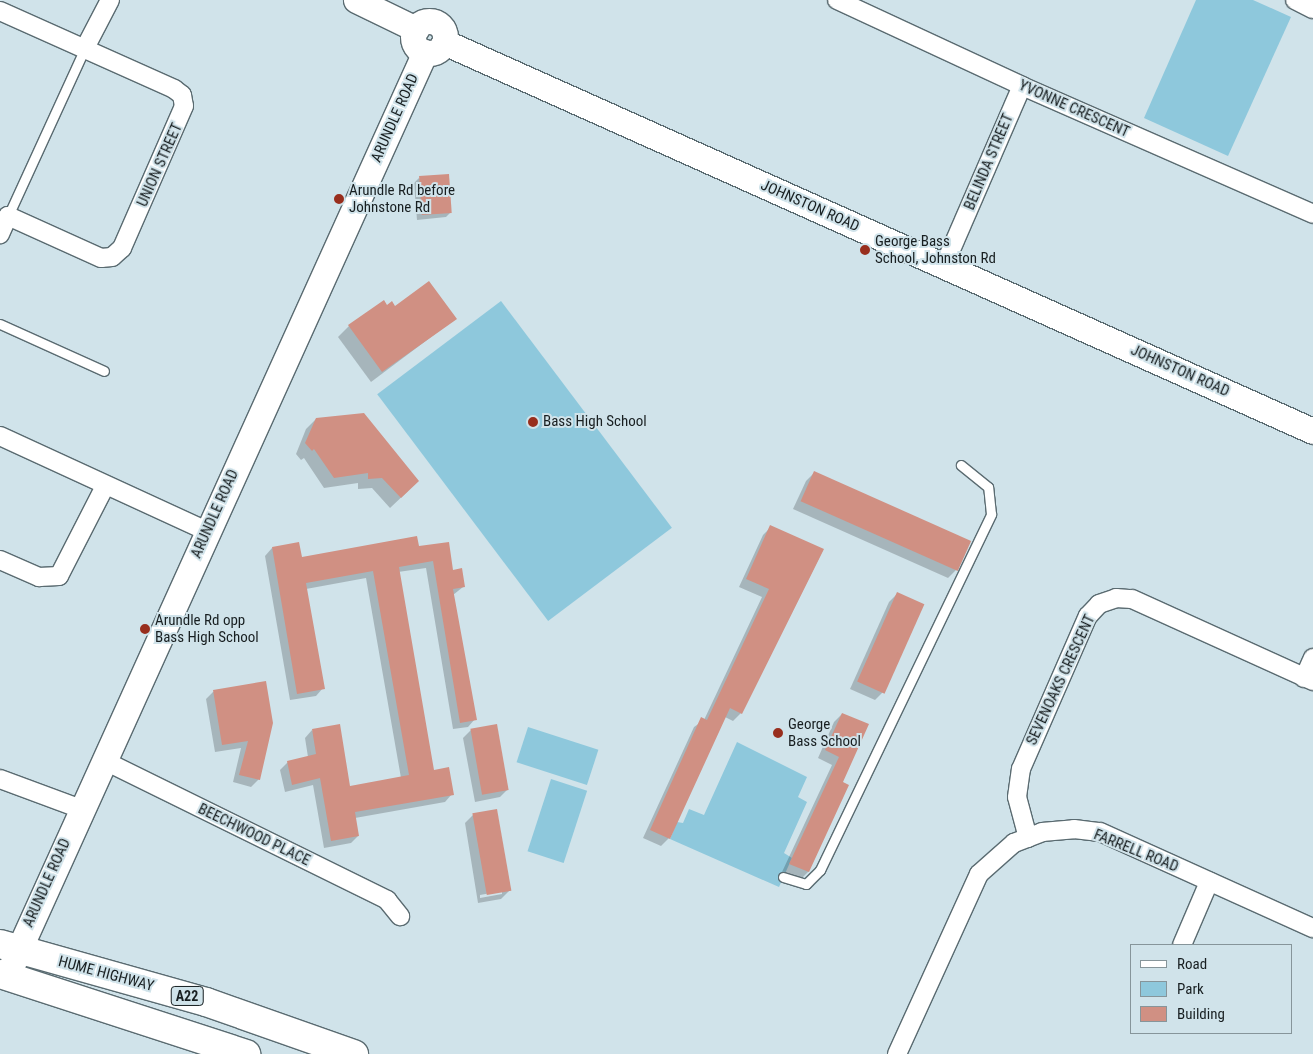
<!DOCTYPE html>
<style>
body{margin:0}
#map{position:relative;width:1313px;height:1054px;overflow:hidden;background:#d0e3ea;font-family:"Roboto Condensed",sans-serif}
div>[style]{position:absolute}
.green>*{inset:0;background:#8ec8dc;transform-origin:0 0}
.shadow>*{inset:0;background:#0003}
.building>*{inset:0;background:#d09083;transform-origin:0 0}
.roads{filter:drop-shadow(1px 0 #5a6b71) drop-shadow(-1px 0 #5a6b71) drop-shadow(0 1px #5a6b71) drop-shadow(0 -1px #5a6b71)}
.lane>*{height:9px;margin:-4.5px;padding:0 4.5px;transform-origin:4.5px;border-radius:4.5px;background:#fff}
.street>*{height:18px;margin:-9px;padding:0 9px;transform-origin:9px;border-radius:9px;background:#fff}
.secondary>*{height:25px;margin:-12.5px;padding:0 12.5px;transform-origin:12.5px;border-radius:12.5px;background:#fff}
.secondary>.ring{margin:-12.5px;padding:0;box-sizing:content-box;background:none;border:25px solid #fff;border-radius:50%}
.highway>*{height:28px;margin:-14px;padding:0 14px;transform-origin:14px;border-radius:14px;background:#fff}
.dots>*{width:14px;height:14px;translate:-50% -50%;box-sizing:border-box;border:2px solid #d0e3ea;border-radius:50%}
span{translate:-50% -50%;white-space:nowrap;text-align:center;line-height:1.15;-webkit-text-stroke:4px #d0e3ea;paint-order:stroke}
.shield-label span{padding:1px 4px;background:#d0e3ea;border:1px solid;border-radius:4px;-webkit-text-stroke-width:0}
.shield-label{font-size:14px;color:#181f21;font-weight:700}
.street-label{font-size:15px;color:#181f21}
.poi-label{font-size:15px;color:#181f21}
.left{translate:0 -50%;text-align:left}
.legend{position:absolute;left:1130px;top:944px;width:162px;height:90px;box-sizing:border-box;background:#d0e3ea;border:1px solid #86959a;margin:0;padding:6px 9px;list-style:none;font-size:15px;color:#181f21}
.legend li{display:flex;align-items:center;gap:10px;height:25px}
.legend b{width:25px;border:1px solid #86959a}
</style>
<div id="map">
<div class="green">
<i style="clip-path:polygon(1196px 0,1253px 0,1291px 17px,1228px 156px,1144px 118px)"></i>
<i style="left:501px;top:301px;width:284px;height:155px;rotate:53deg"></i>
<i style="left:528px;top:727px;width:74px;height:37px;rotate:18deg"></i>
<i style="clip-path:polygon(737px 742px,807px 777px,798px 797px,807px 802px,784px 853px,792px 858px,779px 887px,670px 839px,677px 822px,683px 823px,689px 809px,704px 815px)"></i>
<i style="left:551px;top:779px;width:38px;height:76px;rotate:18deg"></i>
</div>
<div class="shadow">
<i style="clip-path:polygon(419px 178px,451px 212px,446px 217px,417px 220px,414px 183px)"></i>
<i style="clip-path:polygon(387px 306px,455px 319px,371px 382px,338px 337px,349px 326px)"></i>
<i style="clip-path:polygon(316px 419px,408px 491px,390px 508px,372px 488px,358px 489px,358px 483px,324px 488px,304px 458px,301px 460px,296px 454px,306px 429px)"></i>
<i style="clip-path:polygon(814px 473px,956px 570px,948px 578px,793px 509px,806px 481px)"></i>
<i style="clip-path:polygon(771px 527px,823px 550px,741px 713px,733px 721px,725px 717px,669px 838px,661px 846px,643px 838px,694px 727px,704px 720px,762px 597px,739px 587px,763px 535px)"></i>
<i style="clip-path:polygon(272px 548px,301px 558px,418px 548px,452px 571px,463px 587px,453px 595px,475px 719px,468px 727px,453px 729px,426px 568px,398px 572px,433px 771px,452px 794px,445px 802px,355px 818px,358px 836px,351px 843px,324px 848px,313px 785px,285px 792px,280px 770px,288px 762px,308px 757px,305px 738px,312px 730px,349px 787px,401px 778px,366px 578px,306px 589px,323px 688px,316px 696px,290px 700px,265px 556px)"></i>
<i style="clip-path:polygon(897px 594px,883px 692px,875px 700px,850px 689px,889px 602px)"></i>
<i style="clip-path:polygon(265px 683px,259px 779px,251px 787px,233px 782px,241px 748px,215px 752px,206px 699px,213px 692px)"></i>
<i style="clip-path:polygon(842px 714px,842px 783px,809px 871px,801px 879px,782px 872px,832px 765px,818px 758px,834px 722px)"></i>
<i style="clip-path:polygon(471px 730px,508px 789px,500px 797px,475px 802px,463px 738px)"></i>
<i style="clip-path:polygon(evenodd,473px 815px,509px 891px,501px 899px,478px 903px,465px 823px,473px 815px,502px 891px,502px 894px,480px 898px,480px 895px,502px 891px)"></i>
</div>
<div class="building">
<i style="left:449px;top:174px;width:39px;height:30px;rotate:86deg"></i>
<i style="clip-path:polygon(429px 281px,457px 319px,382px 372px,348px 325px,384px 300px,387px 305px,392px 301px,395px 306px)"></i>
<i style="clip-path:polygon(364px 413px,419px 481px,401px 498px,382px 478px,368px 479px,368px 473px,334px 478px,314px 449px,312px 451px,305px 443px,316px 418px)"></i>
<i style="left:814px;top:471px;width:172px;height:33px;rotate:24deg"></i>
<i style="clip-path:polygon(770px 525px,824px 549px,742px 714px,730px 708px,670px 839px,650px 830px,701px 717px,707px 720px,769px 589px,746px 579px)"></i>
<i style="clip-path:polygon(417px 536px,419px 546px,449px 542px,453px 570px,462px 568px,465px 587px,453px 589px,477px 720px,460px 723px,433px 561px,399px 567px,434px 770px,449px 767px,454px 795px,355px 812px,359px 836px,331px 841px,320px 778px,292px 785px,287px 761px,316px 754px,312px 729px,340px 724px,350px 786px,409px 775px,373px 571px,306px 583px,325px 689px,297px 694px,272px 547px,299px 542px,302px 557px)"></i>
<i style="left:897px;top:592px;width:30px;height:98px;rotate:24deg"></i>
<i style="clip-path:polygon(266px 681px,273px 723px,260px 780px,239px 775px,248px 741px,222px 745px,213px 690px)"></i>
<i style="clip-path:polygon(842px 713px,869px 724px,843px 782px,849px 785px,809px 872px,789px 864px,839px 757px,825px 750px)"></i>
<i style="left:497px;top:724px;width:67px;height:27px;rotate:80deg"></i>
<i style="left:497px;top:809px;width:83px;height:25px;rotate:80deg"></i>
</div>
<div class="roads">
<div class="lane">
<i style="left:8px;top:216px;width:185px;rotate:-65.4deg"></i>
<i style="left:0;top:324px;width:114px;rotate:24.3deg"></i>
<i style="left:783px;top:877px;width:24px;rotate:17deg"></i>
<i style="left:806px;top:884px;width:20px;rotate:-45deg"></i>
<i style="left:820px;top:870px;width:395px;rotate:-64.3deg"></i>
<i style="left:991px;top:514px;width:27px;rotate:-96deg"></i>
<i style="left:988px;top:487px;width:35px;rotate:-141deg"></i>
</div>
<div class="street">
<i style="left:837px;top:0;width:204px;rotate:24.9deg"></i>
<i style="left:1022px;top:86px;width:318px;rotate:23.7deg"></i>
<i style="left:1295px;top:0;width:20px;rotate:27deg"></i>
<i style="left:0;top:11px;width:191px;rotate:24.1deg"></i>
<i style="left:174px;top:89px;width:10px;rotate:37deg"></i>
<i style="left:182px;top:95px;width:11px;rotate:80deg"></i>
<i style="left:184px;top:106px;width:155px;rotate:113.6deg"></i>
<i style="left:122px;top:248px;width:13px;rotate:138deg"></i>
<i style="left:112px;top:257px;width:11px;rotate:175deg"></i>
<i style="left:101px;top:258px;width:102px;rotate:-155.7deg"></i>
<i style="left:8px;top:216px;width:20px;rotate:114deg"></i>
<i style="left:85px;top:48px;width:54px;rotate:-62.5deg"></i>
<i style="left:944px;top:266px;width:196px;rotate:-66.6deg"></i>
<i style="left:0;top:436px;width:228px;rotate:24.7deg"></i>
<i style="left:0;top:560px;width:43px;rotate:23.6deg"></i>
<i style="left:39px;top:577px;width:20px;rotate:-3deg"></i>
<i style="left:59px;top:576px;width:101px;rotate:-62.9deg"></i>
<i style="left:1304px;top:678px;width:22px;rotate:-66deg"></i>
<i style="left:103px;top:760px;width:317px;rotate:26.2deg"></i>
<i style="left:387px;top:900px;width:21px;rotate:51deg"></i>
<i style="left:0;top:779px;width:86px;rotate:20.3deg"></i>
<i style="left:1028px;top:838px;width:42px;rotate:-105deg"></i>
<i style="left:1017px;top:797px;width:28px;rotate:-82deg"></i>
<i style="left:1021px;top:769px;width:167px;rotate:-66.4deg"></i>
<i style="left:1088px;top:616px;width:16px;rotate:-47deg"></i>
<i style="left:1099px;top:604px;width:18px;rotate:-19deg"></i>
<i style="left:1116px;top:598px;width:16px;rotate:4deg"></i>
<i style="left:1132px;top:599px;width:199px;rotate:24.4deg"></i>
<i style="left:1182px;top:945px;width:69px;rotate:-66.8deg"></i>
<i style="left:897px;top:1054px;width:198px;rotate:-65.5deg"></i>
<i style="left:979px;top:874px;width:47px;rotate:-41.5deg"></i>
<i style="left:1014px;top:843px;width:30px;rotate:-21deg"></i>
<i style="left:1042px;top:832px;width:32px;rotate:-5deg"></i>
<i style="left:1074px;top:829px;width:26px;rotate:7deg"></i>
<i style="left:1100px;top:832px;width:234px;rotate:24.3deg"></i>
</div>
<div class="secondary">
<i style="left:356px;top:0;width:67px;rotate:25.8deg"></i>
<i class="ring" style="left:413px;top:21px;width:7px;height:7px"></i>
<i style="left:444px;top:42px;width:952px;rotate:24.12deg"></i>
<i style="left:7px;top:976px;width:1014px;rotate:-65.66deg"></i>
</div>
<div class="highway">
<i style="left:0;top:944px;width:214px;rotate:15.7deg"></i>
<i style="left:206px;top:1002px;width:157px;rotate:19.4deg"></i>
<i style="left:0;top:974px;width:259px;rotate:18deg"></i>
</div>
</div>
<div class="dots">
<i style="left:339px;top:199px;background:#982e1d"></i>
<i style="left:865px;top:250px;background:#982e1d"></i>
<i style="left:533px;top:422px;background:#982e1d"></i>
<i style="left:145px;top:629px;background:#982e1d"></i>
<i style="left:778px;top:733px;background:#982e1d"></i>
</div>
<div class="shield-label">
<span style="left:187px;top:996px">A22</span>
</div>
<div class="street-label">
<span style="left:1074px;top:109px;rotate:24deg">YVONNE CRESCENT</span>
<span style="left:395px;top:118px;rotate:-66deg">ARUNDLE ROAD</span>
<span style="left:989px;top:162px;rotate:-67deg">BELINDA STREET</span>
<span style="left:160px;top:165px;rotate:-66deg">UNION STREET</span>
<span style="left:810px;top:206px;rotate:24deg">JOHNSTON ROAD</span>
<span style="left:1180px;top:371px;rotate:24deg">JOHNSTON ROAD</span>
<span style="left:215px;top:514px;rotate:-66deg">ARUNDLE ROAD</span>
<span style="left:1061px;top:680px;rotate:-65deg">SEVENOAKS CRESCENT</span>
<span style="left:254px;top:835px;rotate:26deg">BEECHWOOD PLACE</span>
<span style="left:1136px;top:851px;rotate:22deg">FARRELL ROAD</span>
<span style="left:47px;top:883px;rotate:-66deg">ARUNDLE ROAD</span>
<span style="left:106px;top:974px;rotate:15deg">HUME HIGHWAY</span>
</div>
<div class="poi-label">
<span class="left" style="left:349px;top:199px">Arundle Rd before<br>Johnstone Rd</span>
<span class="left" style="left:875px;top:250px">George Bass<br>School, Johnston Rd</span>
<span class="left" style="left:543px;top:422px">Bass High School</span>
<span class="left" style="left:155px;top:629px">Arundle Rd opp<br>Bass High School</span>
<span class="left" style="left:788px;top:733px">George<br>Bass School</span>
</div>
<ul class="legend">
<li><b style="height:6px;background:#fff"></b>Road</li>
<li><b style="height:14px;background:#8ec8dc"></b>Park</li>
<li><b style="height:14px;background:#d09083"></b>Building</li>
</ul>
</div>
